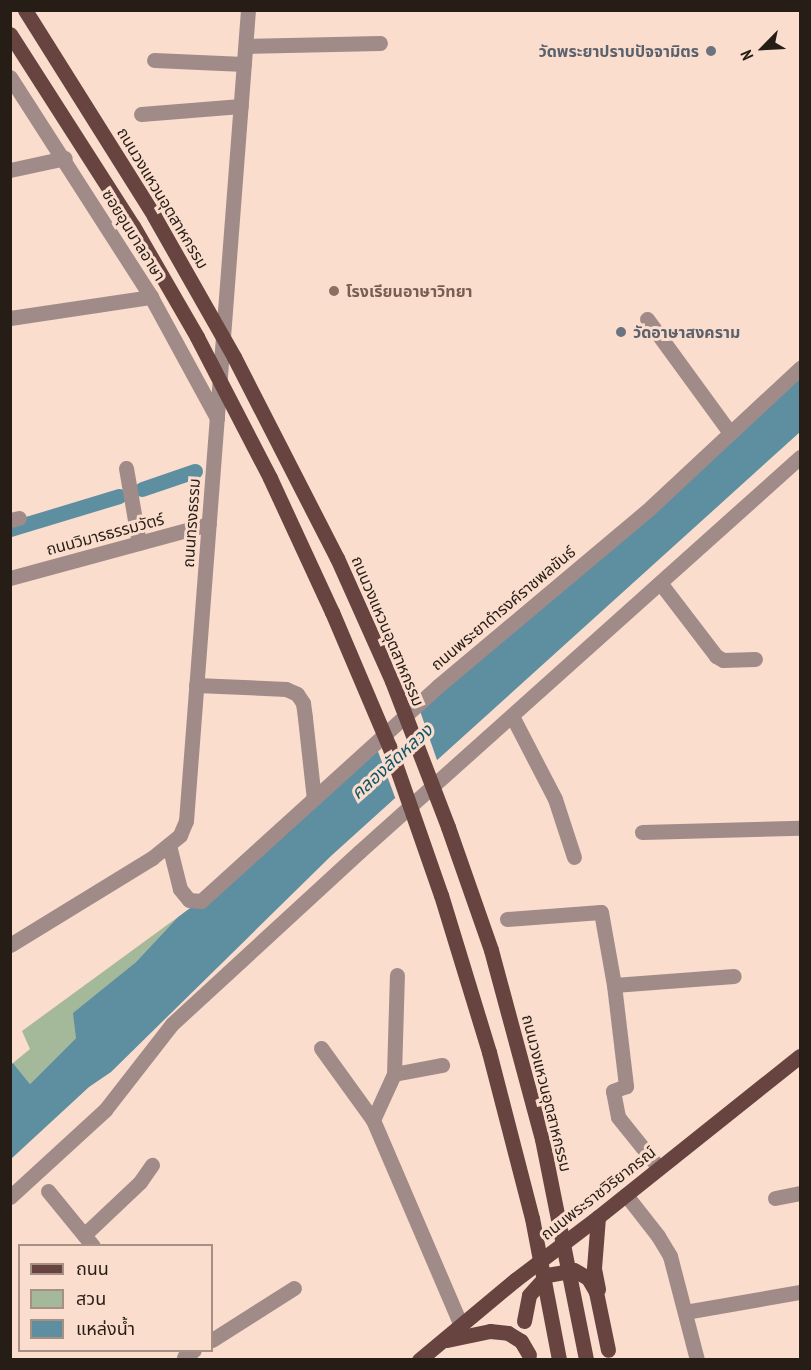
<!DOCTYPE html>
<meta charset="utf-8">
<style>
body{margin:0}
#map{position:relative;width:811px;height:1370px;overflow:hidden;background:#faddcc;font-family:"PT Sans Narrow","Noto Sans Thai",sans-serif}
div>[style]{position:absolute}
.green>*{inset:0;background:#a4b999}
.water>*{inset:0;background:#5e8fa1}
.pier>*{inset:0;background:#faddcc}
.canal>*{height:15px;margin:-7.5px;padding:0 7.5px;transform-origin:7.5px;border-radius:7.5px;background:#5e8fa1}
.minor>*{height:15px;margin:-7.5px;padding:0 7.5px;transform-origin:7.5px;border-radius:7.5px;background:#a18b89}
.major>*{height:15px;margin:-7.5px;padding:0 7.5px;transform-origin:7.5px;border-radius:7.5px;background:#684441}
.major-bridge>*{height:15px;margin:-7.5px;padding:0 7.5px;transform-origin:7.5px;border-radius:7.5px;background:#684441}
.dots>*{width:16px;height:16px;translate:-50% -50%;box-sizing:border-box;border:3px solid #faddcc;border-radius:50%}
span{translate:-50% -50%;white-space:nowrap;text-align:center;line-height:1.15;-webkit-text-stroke:6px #faddcc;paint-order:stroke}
.worship-label{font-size:16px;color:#5b616d;font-weight:700}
.right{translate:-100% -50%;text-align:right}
.left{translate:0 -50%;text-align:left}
.street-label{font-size:16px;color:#271d17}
.education-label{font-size:16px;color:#785e54;font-weight:700}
.water-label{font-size:18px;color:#115569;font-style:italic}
.frame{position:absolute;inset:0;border:12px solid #271d17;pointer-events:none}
.legend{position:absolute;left:18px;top:1244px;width:195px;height:108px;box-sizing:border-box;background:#faddcc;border:2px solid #a69084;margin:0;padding:8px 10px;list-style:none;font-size:18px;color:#271d17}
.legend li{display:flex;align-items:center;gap:12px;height:30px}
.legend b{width:30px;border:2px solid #a69084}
.north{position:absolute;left:733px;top:18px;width:60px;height:60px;-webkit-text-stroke:4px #faddcc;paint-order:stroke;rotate:246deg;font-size:16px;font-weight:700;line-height:24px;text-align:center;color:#271d17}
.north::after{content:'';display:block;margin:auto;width:21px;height:27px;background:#271d17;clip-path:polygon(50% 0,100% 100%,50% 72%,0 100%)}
</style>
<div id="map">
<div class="green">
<i style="clip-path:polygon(178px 917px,135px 963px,76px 1038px,30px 1084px,13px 1063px,30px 1049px,22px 1031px)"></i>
</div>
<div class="water">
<i style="clip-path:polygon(800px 369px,800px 432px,331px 856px,111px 1072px,89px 1087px,11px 1159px,11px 1064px,13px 1063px,30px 1084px,76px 1038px,73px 1013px,135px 963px,178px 917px,251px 863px)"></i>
</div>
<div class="pier">
<i style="clip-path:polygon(419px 708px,438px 763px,396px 800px,376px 746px)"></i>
</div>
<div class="canal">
<i style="left:142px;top:489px;width:56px;rotate:-18.8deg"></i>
<i style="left:10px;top:529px;width:114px;rotate:-16.8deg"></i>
</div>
<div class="minor">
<i style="left:246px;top:46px;width:134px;rotate:-1.3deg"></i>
<i style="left:154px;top:60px;width:90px;rotate:2.5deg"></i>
<i style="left:10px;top:77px;width:261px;rotate:57.3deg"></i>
<i style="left:151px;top:297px;width:138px;rotate:61.4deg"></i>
<i style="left:141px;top:114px;width:100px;rotate:-4.6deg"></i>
<i style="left:10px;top:170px;width:56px;rotate:-12.3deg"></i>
<i style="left:10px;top:318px;width:143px;rotate:-8.5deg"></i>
<i style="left:647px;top:319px;width:141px;rotate:53.9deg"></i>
<i style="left:126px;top:468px;width:76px;rotate:80.2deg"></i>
<i style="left:10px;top:520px;width:9px;rotate:-13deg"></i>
<i style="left:10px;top:578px;width:206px;rotate:-15.2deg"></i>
<i style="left:661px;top:584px;width:91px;rotate:52.6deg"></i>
<i style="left:716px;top:656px;width:8px;rotate:30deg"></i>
<i style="left:723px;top:660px;width:32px;rotate:-2deg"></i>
<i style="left:196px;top:685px;width:90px;rotate:2.5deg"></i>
<i style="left:286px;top:689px;width:12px;rotate:24deg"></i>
<i style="left:297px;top:694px;width:11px;rotate:56deg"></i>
<i style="left:303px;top:703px;width:15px;rotate:82deg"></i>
<i style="left:305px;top:718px;width:81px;rotate:83.7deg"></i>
<i style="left:512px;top:716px;width:93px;rotate:62.6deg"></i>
<i style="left:555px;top:799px;width:61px;rotate:71.9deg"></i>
<i style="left:642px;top:832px;width:158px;rotate:-1.5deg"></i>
<i style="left:169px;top:845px;width:45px;rotate:76deg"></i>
<i style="left:180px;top:889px;width:14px;rotate:51deg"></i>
<i style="left:189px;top:900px;width:12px;rotate:5deg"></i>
<i style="left:201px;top:901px;width:320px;rotate:-42.2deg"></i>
<i style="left:438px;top:686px;width:278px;rotate:-40deg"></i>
<i style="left:651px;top:507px;width:204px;rotate:-43deg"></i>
<i style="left:507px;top:919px;width:94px;rotate:-4.3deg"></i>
<i style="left:601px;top:912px;width:74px;rotate:79.9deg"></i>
<i style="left:614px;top:985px;width:102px;rotate:83.2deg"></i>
<i style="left:626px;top:1086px;width:14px;rotate:159deg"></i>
<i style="left:613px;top:1091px;width:26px;rotate:79deg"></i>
<i style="left:618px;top:1117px;width:65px;rotate:51.2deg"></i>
<i style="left:10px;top:945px;width:167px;rotate:-31.5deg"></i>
<i style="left:152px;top:858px;width:36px;rotate:-39deg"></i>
<i style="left:180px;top:835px;width:15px;rotate:-67deg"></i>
<i style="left:186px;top:821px;width:813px;rotate:-85.63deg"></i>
<i style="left:614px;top:985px;width:120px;rotate:-4.3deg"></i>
<i style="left:321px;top:1048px;width:89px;rotate:54.2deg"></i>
<i style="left:373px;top:1120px;width:223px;rotate:66.8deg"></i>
<i style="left:394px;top:1074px;width:99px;rotate:-88.3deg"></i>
<i style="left:373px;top:1120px;width:51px;rotate:-65.5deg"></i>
<i style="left:394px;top:1074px;width:49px;rotate:-10.6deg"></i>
<i style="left:48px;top:1191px;width:71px;rotate:50.7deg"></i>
<i style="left:626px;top:1195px;width:52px;rotate:52deg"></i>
<i style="left:658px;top:1236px;width:23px;rotate:59deg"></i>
<i style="left:670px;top:1256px;width:107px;rotate:75.4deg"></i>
<i style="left:10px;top:1197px;width:129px;rotate:-42.5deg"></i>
<i style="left:105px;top:1110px;width:109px;rotate:-52.1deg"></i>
<i style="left:172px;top:1024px;width:254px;rotate:-42.6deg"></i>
<i style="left:359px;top:852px;width:592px;rotate:-41.85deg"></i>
<i style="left:775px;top:1198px;width:25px;rotate:-11deg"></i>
<i style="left:84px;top:1235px;width:77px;rotate:-43.4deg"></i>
<i style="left:140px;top:1182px;width:21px;rotate:-55deg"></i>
<i style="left:685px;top:1312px;width:117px;rotate:-9.9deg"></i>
<i style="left:212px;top:1340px;width:97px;rotate:-32.4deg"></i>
<i style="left:184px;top:1357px;width:12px;rotate:-35deg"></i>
</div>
<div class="major">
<i style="left:598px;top:1289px;width:21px;rotate:-101deg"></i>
<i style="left:594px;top:1268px;width:51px;rotate:-85.5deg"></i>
<i style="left:524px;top:1321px;width:26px;rotate:-79deg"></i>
<i style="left:529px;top:1295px;width:27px;rotate:-48deg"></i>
<i style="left:547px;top:1275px;width:27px;rotate:-10deg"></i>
<i style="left:574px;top:1270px;width:16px;rotate:30deg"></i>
<i style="left:588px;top:1278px;width:16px;rotate:60deg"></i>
<i style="left:596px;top:1292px;width:59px;rotate:78.3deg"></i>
<i style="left:447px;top:1340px;width:44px;rotate:-11.8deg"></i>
<i style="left:490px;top:1331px;width:18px;rotate:6deg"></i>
<i style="left:508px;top:1333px;width:15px;rotate:32deg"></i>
<i style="left:521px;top:1341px;width:16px;rotate:60deg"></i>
<i style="left:419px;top:1360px;width:125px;rotate:-39.8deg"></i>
<i style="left:515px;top:1280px;width:104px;rotate:-37.2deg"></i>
<i style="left:598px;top:1217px;width:258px;rotate:-38.6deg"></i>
</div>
<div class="major-bridge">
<i style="left:25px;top:10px;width:243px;rotate:57.9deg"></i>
<i style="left:154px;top:216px;width:162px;rotate:60.4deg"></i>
<i style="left:234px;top:357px;width:226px;rotate:62.9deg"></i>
<i style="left:337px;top:558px;width:135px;rotate:65.9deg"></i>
<i style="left:392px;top:681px;width:156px;rotate:69deg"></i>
<i style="left:448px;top:827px;width:130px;rotate:70.7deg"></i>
<i style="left:491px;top:950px;width:196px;rotate:74.9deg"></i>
<i style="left:542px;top:1139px;width:225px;rotate:78.7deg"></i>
<i style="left:10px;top:34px;width:228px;rotate:57.4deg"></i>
<i style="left:133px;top:226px;width:128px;rotate:60deg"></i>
<i style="left:197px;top:337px;width:159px;rotate:62.6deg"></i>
<i style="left:270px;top:478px;width:148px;rotate:65.2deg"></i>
<i style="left:332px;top:612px;width:146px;rotate:67deg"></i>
<i style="left:389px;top:746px;width:158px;rotate:70.8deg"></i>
<i style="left:441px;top:895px;width:164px;rotate:73deg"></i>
<i style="left:489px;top:1052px;width:171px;rotate:75.5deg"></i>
<i style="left:532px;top:1218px;width:145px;rotate:79.2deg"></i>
</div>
<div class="dots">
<i style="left:711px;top:51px;background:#6b7280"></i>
<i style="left:334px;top:291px;background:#8d6e63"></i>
<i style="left:621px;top:332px;background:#6b7280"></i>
</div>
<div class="worship-label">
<span class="right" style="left:699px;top:51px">วัดพระยาปราบปัจจามิตร</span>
<span class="left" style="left:633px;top:332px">วัดอาษาสงคราม</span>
</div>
<div class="street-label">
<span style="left:163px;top:198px;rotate:59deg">ถนนวงแหวนอุตสาหกรรม</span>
<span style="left:134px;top:235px;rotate:58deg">ซอยอุนบาลอาษา</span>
<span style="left:191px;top:523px;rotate:-86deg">ถนนทรงธรรม</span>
<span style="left:105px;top:534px;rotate:-15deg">ถนนวิมารธรรมวัตร์</span>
<span style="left:503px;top:608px;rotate:-40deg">ถนนพระยาดำรงค์ราชพลขันธ์</span>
<span style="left:388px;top:631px;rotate:67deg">ถนนวงแหวนอุตสาหกรรม</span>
<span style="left:547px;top:1093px;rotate:76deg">ถนนวงแหวนอุตสาหกรรม</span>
<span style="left:598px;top:1193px;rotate:-38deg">ถนนพระราชวิริยาภรณ์</span>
</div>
<div class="education-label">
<span class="left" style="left:346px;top:291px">โรงเรียนอาษาวิทยา</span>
</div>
<div class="water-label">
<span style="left:392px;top:762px;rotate:-42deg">คลองลัดหลวง</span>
</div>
<div class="frame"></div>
<ul class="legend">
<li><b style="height:8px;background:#684441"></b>ถนน</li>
<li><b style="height:16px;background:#a4b999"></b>สวน</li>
<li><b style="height:16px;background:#5e8fa1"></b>แหล่งน้ำ</li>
</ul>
<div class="north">N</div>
</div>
